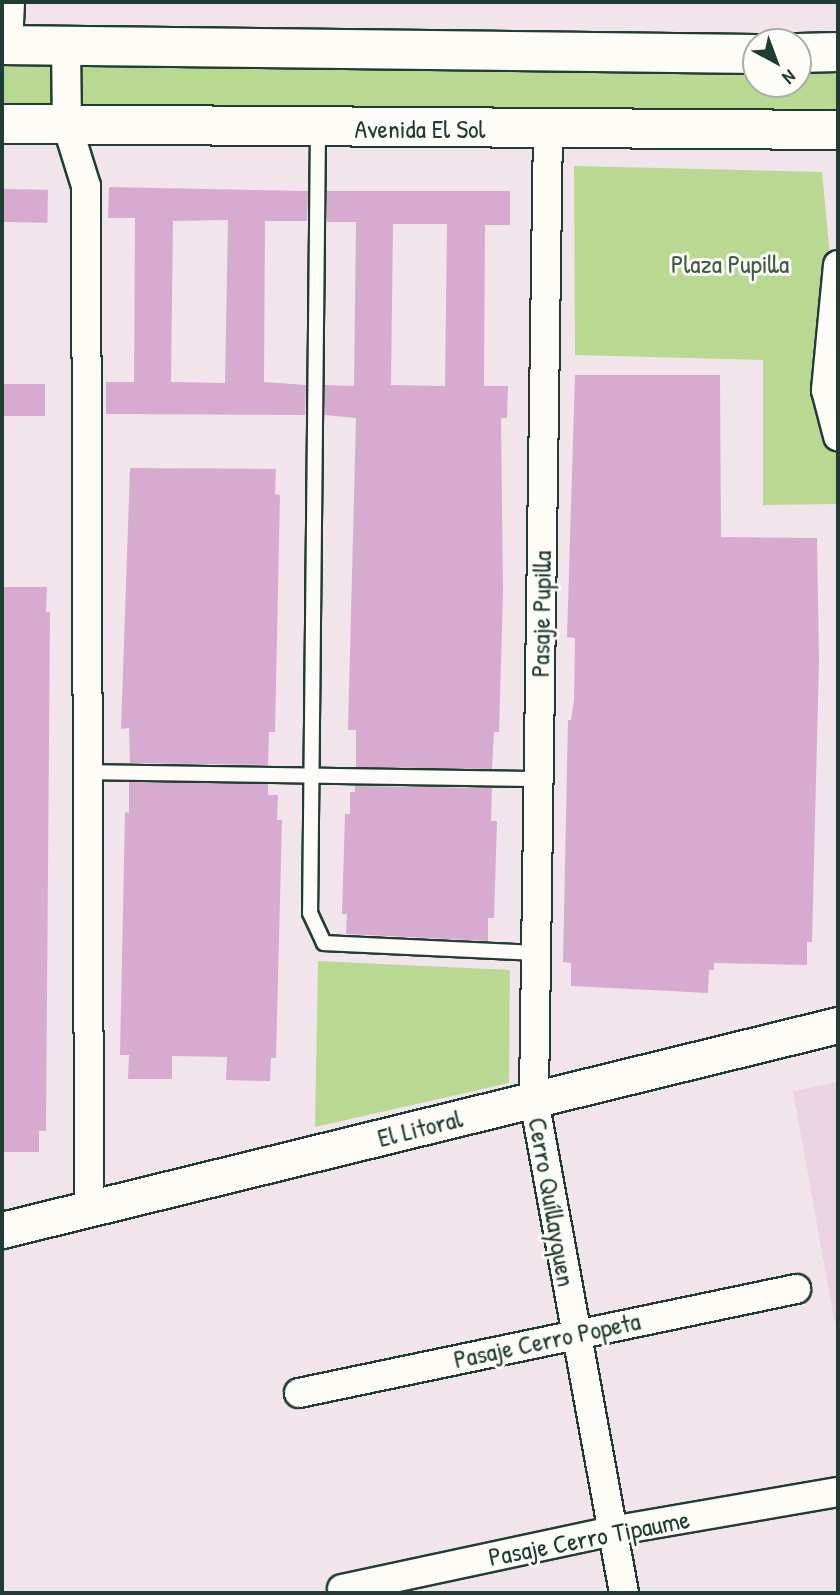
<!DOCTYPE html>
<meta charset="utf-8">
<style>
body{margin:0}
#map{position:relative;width:840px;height:1595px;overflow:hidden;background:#f2e4eb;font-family:"Patrick Hand",sans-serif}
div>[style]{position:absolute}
.built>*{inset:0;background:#ead3e3}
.green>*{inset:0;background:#b9d993}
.building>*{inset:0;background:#d7abcf;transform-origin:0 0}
.roads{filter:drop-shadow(2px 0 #1f3d34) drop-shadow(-2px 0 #1f3d34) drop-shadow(0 2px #1f3d34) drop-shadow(0 -2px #1f3d34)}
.service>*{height:14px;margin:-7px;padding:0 7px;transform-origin:7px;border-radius:7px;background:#fdfcf7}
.minor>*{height:28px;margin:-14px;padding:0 14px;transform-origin:14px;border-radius:14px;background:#fdfcf7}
.tertiary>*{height:35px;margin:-17.5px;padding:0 17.5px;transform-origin:17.5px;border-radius:17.5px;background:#fdfcf7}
.secondary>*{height:38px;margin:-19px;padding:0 19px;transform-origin:19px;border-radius:19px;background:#fdfcf7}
span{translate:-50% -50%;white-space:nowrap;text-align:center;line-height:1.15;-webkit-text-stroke:6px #fdfcf7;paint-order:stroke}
.street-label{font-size:26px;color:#1f3d34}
.park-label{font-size:26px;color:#3e5c47}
.frame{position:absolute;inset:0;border:4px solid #1f3d34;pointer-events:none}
.north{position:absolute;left:742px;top:28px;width:70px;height:70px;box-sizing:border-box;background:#fdfcf7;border:2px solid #a4b0a9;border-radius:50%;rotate:139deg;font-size:19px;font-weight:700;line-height:28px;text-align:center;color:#1f3d34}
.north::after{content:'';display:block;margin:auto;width:24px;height:32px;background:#1f3d34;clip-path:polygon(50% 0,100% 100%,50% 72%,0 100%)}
</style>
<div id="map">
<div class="built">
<i style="clip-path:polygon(838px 1082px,838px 1341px,793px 1091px)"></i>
</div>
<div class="green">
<i style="clip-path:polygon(838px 58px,838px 126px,2px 111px,2px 65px,756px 63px,756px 84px,798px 84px,798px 61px)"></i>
<i style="clip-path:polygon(574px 166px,822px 172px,838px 340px,838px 504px,763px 505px,763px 360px,575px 355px)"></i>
<i style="clip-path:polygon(318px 961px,510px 970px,509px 1083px,315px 1127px)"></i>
</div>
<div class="building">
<i style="clip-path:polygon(evenodd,109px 187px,308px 191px,307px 221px,265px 221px,264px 382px,306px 385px,305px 415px,106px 414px,106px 382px,134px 382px,135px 218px,108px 218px,109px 187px,228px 220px,225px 383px,171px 382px,173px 221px,228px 220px)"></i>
<i style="left:2px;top:189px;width:46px;height:33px;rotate:1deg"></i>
<i style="clip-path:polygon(evenodd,327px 191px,510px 191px,510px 225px,485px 225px,484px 386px,508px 386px,507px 418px,501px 418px,503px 592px,499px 732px,494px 732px,492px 769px,356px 767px,356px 730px,348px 730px,356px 418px,325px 415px,325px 385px,354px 386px,356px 222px,327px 222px,327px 191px,393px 224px,447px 224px,445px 386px,391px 385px,393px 224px)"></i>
<i style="clip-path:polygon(575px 375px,720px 375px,721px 537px,817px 538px,819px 661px,812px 942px,807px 942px,807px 965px,714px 963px,714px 970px,709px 970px,708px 993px,571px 986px,571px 963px,563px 962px,568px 720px,571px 720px,574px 700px,575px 638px,567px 637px)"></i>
<i style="left:2px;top:384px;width:43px;height:32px"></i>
<i style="clip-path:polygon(130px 468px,276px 469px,275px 494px,280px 495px,275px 732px,269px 732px,268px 765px,130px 763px,129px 728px,121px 729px)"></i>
<i style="clip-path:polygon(2px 587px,47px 587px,46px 612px,50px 612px,46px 1131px,39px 1131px,39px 1152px,2px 1152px)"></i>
<i style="clip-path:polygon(129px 782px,268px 784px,268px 795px,278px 795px,277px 820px,282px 820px,276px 1058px,271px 1058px,270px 1081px,226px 1080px,227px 1057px,172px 1056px,172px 1079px,128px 1079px,129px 1055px,120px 1055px,125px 812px,129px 813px)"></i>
<i style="clip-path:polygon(355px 786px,492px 788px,491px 821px,497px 821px,494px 918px,488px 918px,488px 941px,346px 934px,347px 914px,342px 914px,345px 814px,350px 814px,350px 792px,355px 792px)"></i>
</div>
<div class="roads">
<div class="service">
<i style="left:318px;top:129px;width:784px;rotate:90.58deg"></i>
<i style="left:310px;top:913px;width:33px;rotate:65deg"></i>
<i style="left:324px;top:943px;width:212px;rotate:2.7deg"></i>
<i style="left:88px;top:772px;width:451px;rotate:0.9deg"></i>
</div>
<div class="minor">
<i style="left:8px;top:45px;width:43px;rotate:-87.3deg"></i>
<i style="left:66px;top:45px;width:80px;rotate:89.3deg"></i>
<i style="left:67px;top:125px;width:64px;rotate:72.7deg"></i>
<i style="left:86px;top:186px;width:1022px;rotate:89.83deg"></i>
<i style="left:548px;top:128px;width:972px;rotate:90.83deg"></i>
<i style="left:534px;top:1100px;width:501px;rotate:79.65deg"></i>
<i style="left:838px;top:265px;width:126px;rotate:95.5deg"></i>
<i style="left:826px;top:390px;width:48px;rotate:75.4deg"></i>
<i style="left:299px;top:1393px;width:508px;rotate:-11.82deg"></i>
<i style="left:342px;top:1589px;width:276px;rotate:-12.1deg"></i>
<i style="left:612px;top:1531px;width:229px;rotate:-9.8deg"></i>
</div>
<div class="tertiary">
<i style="left:2px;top:1230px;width:861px;rotate:-13.78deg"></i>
</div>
<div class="secondary">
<i style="left:2px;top:45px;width:754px;rotate:0.68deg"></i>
<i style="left:798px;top:53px;width:40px;rotate:-1.4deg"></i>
<i style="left:2px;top:124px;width:836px;rotate:0.41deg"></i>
</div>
</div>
<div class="street-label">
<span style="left:420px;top:129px">Avenida El Sol</span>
<span style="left:541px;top:614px;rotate:-89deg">Pasaje Pupilla</span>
<span style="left:420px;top:1128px;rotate:-14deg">El Litoral</span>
<span style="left:552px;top:1202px;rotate:80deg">Cerro Quíllayquen</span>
<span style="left:547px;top:1340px;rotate:-12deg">Pasaje Cerro Popeta</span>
<span style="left:589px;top:1538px;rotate:-11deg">Pasaje Cerro Tipaume</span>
</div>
<div class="park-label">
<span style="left:730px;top:264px">Plaza Pupilla</span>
</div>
<div class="frame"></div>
<div class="north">N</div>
</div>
